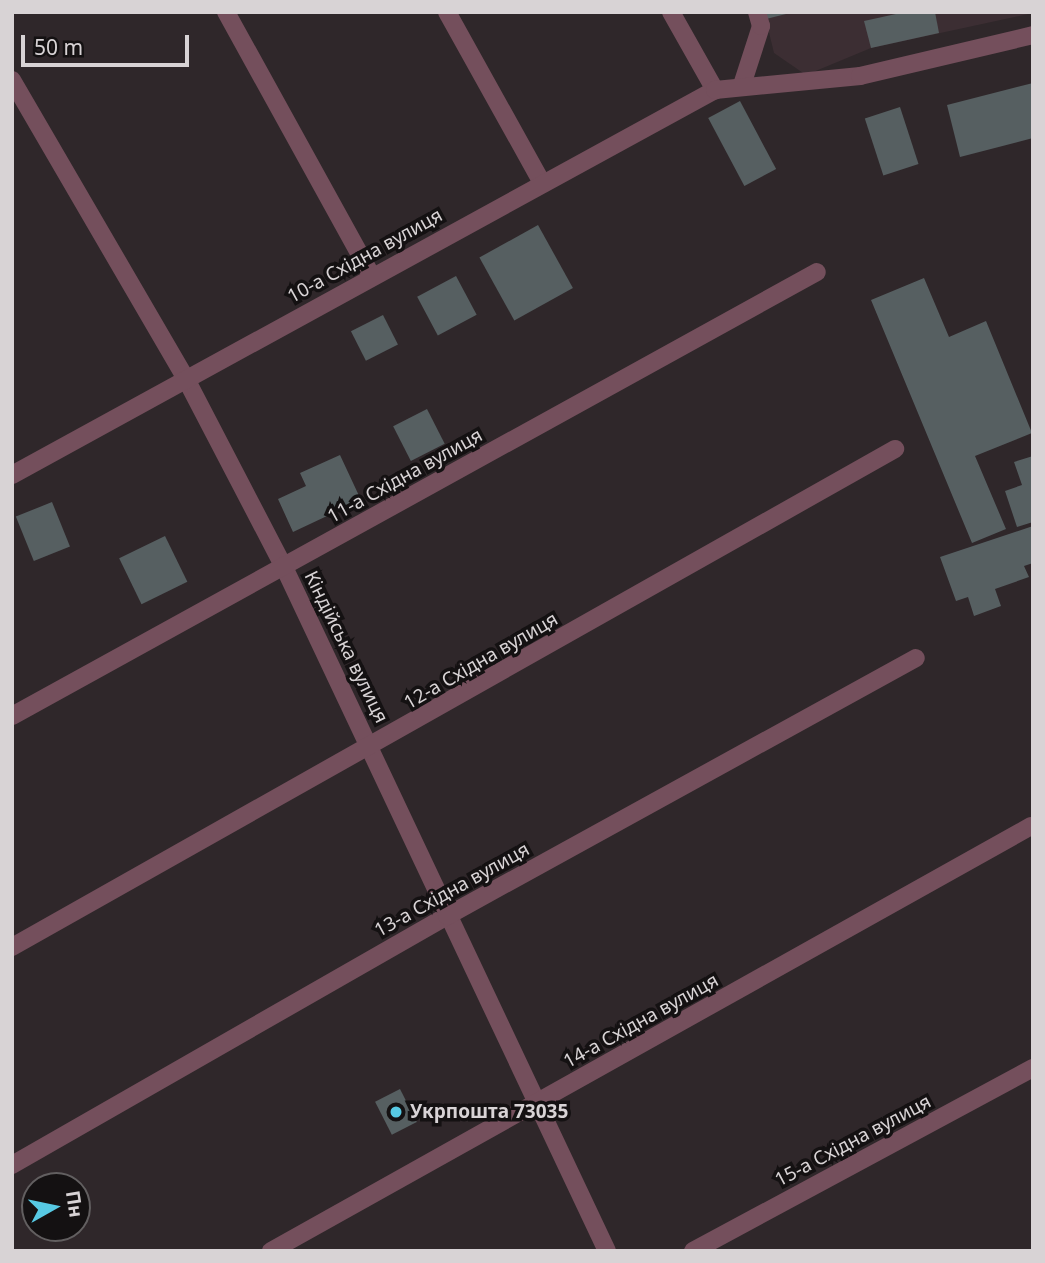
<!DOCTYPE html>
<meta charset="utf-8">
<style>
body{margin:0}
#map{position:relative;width:1045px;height:1263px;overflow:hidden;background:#2f272a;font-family:"Noto Sans",sans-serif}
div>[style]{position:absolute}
.built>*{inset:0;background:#3c2e33}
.building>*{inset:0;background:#565f61;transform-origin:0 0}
.minor>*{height:18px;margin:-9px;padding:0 9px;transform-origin:9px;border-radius:9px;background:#744f5c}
.dots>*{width:19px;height:19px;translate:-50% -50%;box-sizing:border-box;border:4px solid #141112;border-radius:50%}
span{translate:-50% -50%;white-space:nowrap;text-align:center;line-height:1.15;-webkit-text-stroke:7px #141112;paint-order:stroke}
.street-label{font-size:19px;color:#d8d3d5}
.poi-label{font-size:19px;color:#d8d3d5;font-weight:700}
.left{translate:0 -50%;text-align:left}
.frame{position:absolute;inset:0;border:14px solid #d8d3d5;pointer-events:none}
.north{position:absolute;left:21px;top:1172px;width:70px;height:70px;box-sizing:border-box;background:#141112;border:2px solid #625f60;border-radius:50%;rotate:81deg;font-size:19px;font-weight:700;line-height:28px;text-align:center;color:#d8d3d5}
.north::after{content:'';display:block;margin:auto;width:24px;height:32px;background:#57c9e3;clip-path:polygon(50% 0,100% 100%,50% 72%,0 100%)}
.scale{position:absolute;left:21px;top:35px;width:168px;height:32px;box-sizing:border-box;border:4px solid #d8d3d5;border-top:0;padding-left:9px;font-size:21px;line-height:24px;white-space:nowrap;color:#d8d3d5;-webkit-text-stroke:5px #141112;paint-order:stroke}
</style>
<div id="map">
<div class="built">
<i style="clip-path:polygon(764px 12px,1033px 13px,871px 48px,806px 75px,774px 53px)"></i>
</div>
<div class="building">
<i style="clip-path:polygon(764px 12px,786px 12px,786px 14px,766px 19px)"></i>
<i style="clip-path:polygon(905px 12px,935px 12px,939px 33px,871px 48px,864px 21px)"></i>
<i style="clip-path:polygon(1033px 83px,1033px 138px,960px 157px,947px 105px)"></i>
<i style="left:740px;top:101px;width:77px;height:36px;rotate:62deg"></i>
<i style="left:900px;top:107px;width:60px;height:37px;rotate:72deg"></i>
<i style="left:538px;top:225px;width:72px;height:67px;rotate:61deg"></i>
<i style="left:456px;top:276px;width:44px;height:44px;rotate:62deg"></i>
<i style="clip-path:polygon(924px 278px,949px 337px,986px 321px,1032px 433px,975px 456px,1006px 529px,972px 543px,871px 300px)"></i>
<i style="left:383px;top:315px;width:33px;height:36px;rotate:63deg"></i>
<i style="left:427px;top:409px;width:39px;height:38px;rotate:63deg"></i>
<i style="clip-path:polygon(340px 455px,361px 500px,293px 532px,278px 499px,306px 486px,300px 473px)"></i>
<i style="clip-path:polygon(1033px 456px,1033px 522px,1017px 527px,1005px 491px,1022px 485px,1014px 462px)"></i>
<i style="left:52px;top:502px;width:48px;height:39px;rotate:68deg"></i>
<i style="clip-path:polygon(1033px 526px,1033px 563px,1024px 566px,1029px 577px,995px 589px,1001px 606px,974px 616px,968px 597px,956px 601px,940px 557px)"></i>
<i style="left:165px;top:536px;width:51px;height:51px;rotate:64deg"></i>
<i style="left:400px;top:1089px;width:37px;height:28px;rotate:63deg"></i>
</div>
<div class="minor">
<i style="left:226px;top:12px;width:302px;rotate:61.1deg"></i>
<i style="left:447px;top:12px;width:196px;rotate:60.9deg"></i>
<i style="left:671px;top:12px;width:90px;rotate:60.6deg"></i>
<i style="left:12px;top:80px;width:346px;rotate:59.8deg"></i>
<i style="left:186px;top:379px;width:212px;rotate:62.5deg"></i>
<i style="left:284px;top:567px;width:756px;rotate:64.72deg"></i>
<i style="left:742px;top:85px;width:62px;rotate:-72.1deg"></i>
<i style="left:761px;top:26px;width:15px;rotate:-106deg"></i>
<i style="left:12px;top:475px;width:802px;rotate:-28.71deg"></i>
<i style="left:715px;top:90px;width:146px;rotate:-5.5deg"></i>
<i style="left:860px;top:76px;width:178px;rotate:-13.3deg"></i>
<i style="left:12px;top:716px;width:919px;rotate:-28.88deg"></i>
<i style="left:12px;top:947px;width:1014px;rotate:-29.42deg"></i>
<i style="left:12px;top:1165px;width:501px;rotate:-29.79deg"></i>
<i style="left:447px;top:916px;width:535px;rotate:-28.82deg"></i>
<i style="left:271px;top:1251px;width:871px;rotate:-29.21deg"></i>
<i style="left:693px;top:1251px;width:386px;rotate:-28.3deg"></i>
</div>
<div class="dots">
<i style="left:396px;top:1112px;background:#57c9e3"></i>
</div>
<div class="street-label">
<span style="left:365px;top:256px;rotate:-29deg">10-а Східна вулиця</span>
<span style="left:405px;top:476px;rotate:-29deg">11-а Східна вулиця</span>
<span style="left:346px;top:647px;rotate:64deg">Кіндійська вулиця</span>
<span style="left:481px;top:661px;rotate:-30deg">12-а Східна вулиця</span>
<span style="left:452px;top:890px;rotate:-29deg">13-а Східна вулиця</span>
<span style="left:641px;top:1021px;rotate:-29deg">14-а Східна вулиця</span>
<span style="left:853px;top:1141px;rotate:-28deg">15-а Східна вулиця</span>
</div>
<div class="poi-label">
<span class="left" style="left:410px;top:1112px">Укрпошта 73035</span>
</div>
<div class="frame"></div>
<div class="north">Пн</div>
<div class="scale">50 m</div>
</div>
